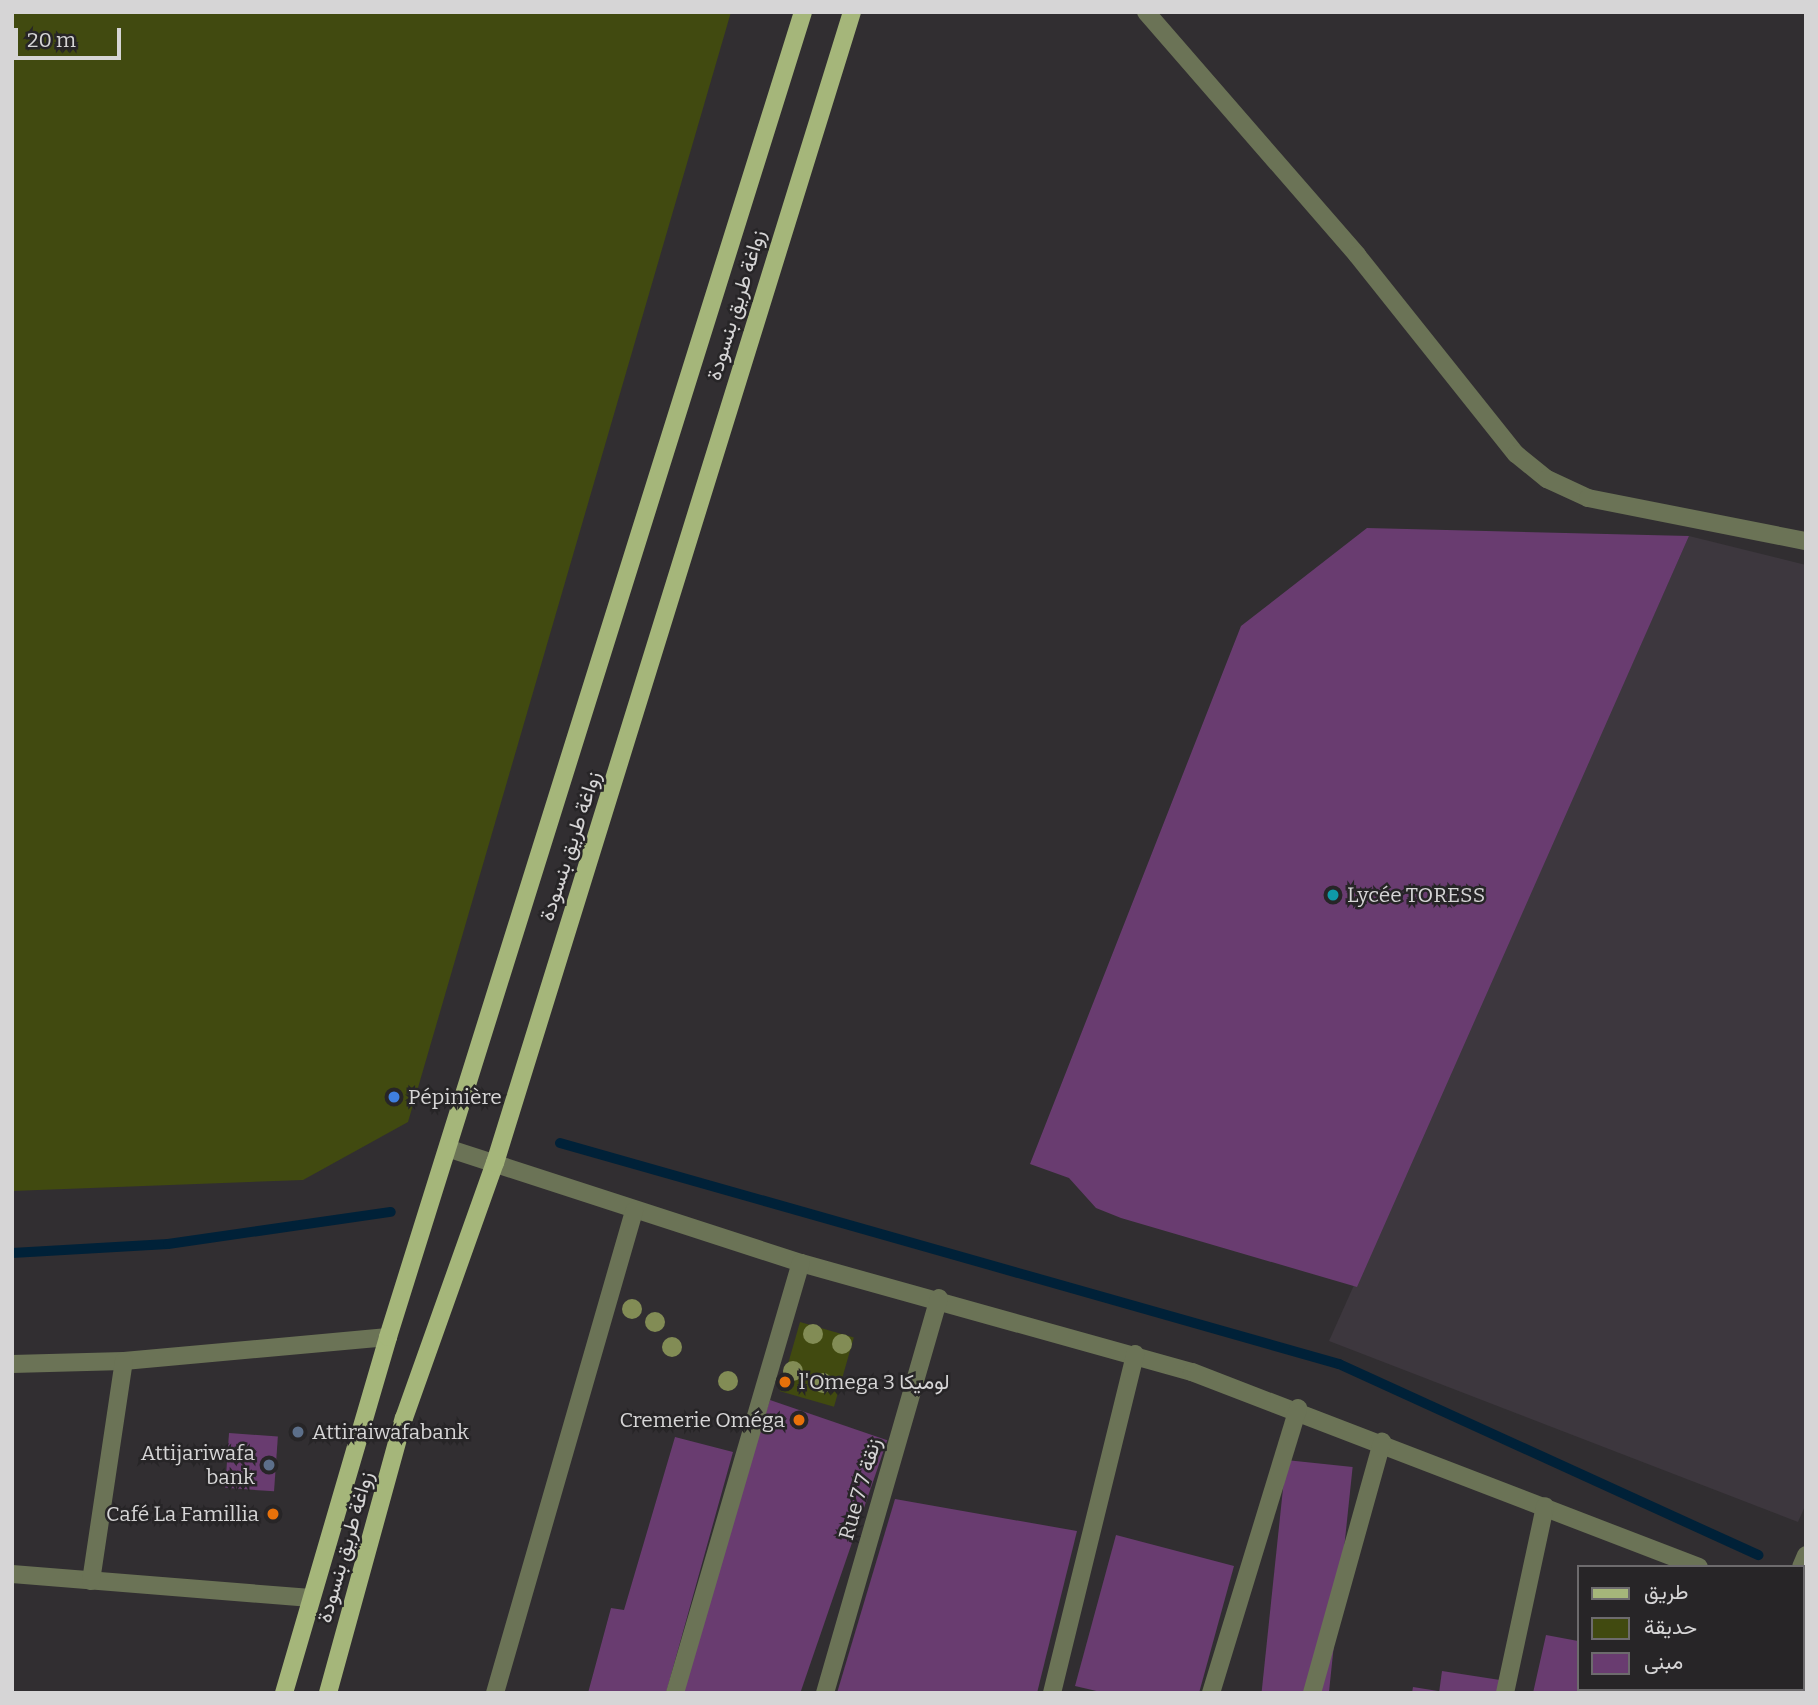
<!DOCTYPE html>
<meta charset="utf-8">
<style>
body{margin:0}
#map{position:relative;width:1818px;height:1705px;overflow:hidden;background:#312e31;font-family:Bitter,Vazirmatn,serif}
div>[style]{position:absolute}
.built>*{inset:0;background:#3d373e}
.green>*{inset:0;background:#414a10;transform-origin:0 0}
.stream>*{height:10px;margin:-5px;padding:0 5px;transform-origin:5px;border-radius:5px;background:#002138}
.building>*{inset:0;background:#693c70;transform-origin:0 0}
.minor>*{height:18px;margin:-9px;padding:0 9px;transform-origin:9px;border-radius:9px;background:#6b7356}
.major>*{height:18px;margin:-9px;padding:0 9px;transform-origin:9px;border-radius:9px;background:#a5b67a}
.trees>*{width:20px;height:20px;margin:-10px;border-radius:50%;background:#828c55}
.dots>*{width:19px;height:19px;translate:-50% -50%;box-sizing:border-box;border:4px solid #272527;border-radius:50%}
span{translate:-50% -50%;white-space:nowrap;text-align:center;line-height:1.15;-webkit-text-stroke:5px #272527;paint-order:stroke}
.street-label{font-size:21px;color:#d6d5d6}
.poi-label{font-size:21px;color:#d6d5d6}
.left{translate:0 -50%;text-align:left}
.right{translate:-100% -50%;text-align:right}
.frame{position:absolute;inset:0;border:14px solid #d6d5d6;pointer-events:none}
.legend{position:absolute;left:1577px;top:1565px;width:228px;height:126px;box-sizing:border-box;background:#272527;border:2px solid #6d6b6d;margin:0;padding:9px 12px;list-style:none;font-size:21px;color:#d6d5d6}
.legend li{display:flex;align-items:center;gap:14px;height:35px}
.legend b{width:35px;border:2px solid #6d6b6d}
.scale{position:absolute;left:14px;top:28px;width:107px;height:32px;box-sizing:border-box;border:4px solid #d6d5d6;border-top:0;padding-left:9px;font-size:21px;line-height:24px;white-space:nowrap;color:#d6d5d6;-webkit-text-stroke:5px #272527;paint-order:stroke}
</style>
<div id="map">
<div class="built">
<i style="clip-path:polygon(1689px 536px,1806px 565px,1806px 1504px,1798px 1522px,1329px 1341px)"></i>
</div>
<div class="green">
<i style="clip-path:polygon(12px 12px,731px 12px,408px 1122px,303px 1180px,12px 1191px)"></i>
<i style="left:800px;top:1322px;width:56px;height:72px;rotate:16deg"></i>
<i style="clip-path:polygon(1802px 1663px,1806px 1693px,1747px 1689px,1802px 1689px)"></i>
</div>
<div class="stream">
<i style="left:560px;top:1143px;width:810px;rotate:15.84deg"></i>
<i style="left:1339px;top:1364px;width:461px;rotate:24.5deg"></i>
<i style="left:12px;top:1253px;width:156px;rotate:-3.3deg"></i>
<i style="left:168px;top:1244px;width:225px;rotate:-8.2deg"></i>
</div>
<div class="building">
<i style="clip-path:polygon(1367px 528px,1689px 536px,1357px 1287px,1121px 1218px,1096px 1208px,1069px 1178px,1030px 1164px,1241px 626px)"></i>
<i style="left:770px;top:1400px;width:124px;height:307px;rotate:19deg"></i>
<i style="left:229px;top:1433px;width:49px;height:55px;rotate:4deg"></i>
<i style="clip-path:polygon(675px 1437px,733px 1452px,666px 1693px,588px 1693px,611px 1608px,624px 1610px)"></i>
<i style="left:1286px;top:1460px;width:67px;height:243px;rotate:6deg"></i>
<i style="clip-path:polygon(895px 1499px,1077px 1531px,1037px 1693px,837px 1693px)"></i>
<i style="clip-path:polygon(1116px 1535px,1234px 1566px,1199px 1693px,1105px 1693px,1075px 1686px)"></i>
<i style="clip-path:polygon(1546px 1635px,1578px 1641px,1578px 1689px,1595px 1693px,1533px 1693px)"></i>
<i style="clip-path:polygon(1442px 1671px,1500px 1680px,1497px 1693px,1439px 1693px)"></i>
<i style="clip-path:polygon(1413px 1687px,1438px 1691px,1437px 1693px,1412px 1693px)"></i>
</div>
<div class="minor">
<i style="left:1146px;top:12px;width:322px;rotate:49deg"></i>
<i style="left:1357px;top:255px;width:255px;rotate:51.4deg"></i>
<i style="left:1516px;top:454px;width:40px;rotate:39deg"></i>
<i style="left:1547px;top:479px;width:45px;rotate:24.9deg"></i>
<i style="left:1588px;top:498px;width:222px;rotate:11.2deg"></i>
<i style="left:450px;top:1149px;width:369px;rotate:18deg"></i>
<i style="left:801px;top:1263px;width:406px;rotate:15.6deg"></i>
<i style="left:1192px;top:1372px;width:543px;rotate:21.04deg"></i>
<i style="left:12px;top:1364px;width:112px;rotate:-1.5deg"></i>
<i style="left:124px;top:1361px;width:265px;rotate:-5.2deg"></i>
<i style="left:1801px;top:1567px;width:13px;rotate:-67deg"></i>
<i style="left:12px;top:1574px;width:300px;rotate:4.6deg"></i>
<i style="left:91px;top:1581px;width:222px;rotate:-81.5deg"></i>
<i style="left:1802px;top:1607px;width:4px;rotate:27deg"></i>
<i style="left:495px;top:1693px;width:502px;rotate:-73.91deg"></i>
<i style="left:675px;top:1693px;width:448px;rotate:-73.7deg"></i>
<i style="left:825px;top:1693px;width:411px;rotate:-73.9deg"></i>
<i style="left:1052px;top:1693px;width:349px;rotate:-76.2deg"></i>
<i style="left:1211px;top:1693px;width:298px;rotate:-73deg"></i>
<i style="left:1312px;top:1693px;width:261px;rotate:-74.4deg"></i>
<i style="left:1505px;top:1693px;width:191px;rotate:-77.9deg"></i>
<i style="left:1684px;top:1693px;width:4px;rotate:-90deg"></i>
</div>
<div class="major">
<i style="left:284px;top:1693px;width:371px;rotate:-73.7deg"></i>
<i style="left:388px;top:1337px;width:1388px;rotate:-72.61deg"></i>
<i style="left:328px;top:1693px;width:285px;rotate:-74.6deg"></i>
<i style="left:404px;top:1418px;width:271px;rotate:-70.4deg"></i>
<i style="left:495px;top:1163px;width:1205px;rotate:-72.77deg"></i>
</div>
<div class="trees">
<i style="left:632px;top:1309px"></i>
<i style="left:655px;top:1322px"></i>
<i style="left:813px;top:1334px"></i>
<i style="left:842px;top:1344px"></i>
<i style="left:672px;top:1347px"></i>
<i style="left:793px;top:1371px"></i>
<i style="left:728px;top:1381px"></i>
<i style="left:823px;top:1383px"></i>
</div>
<div class="dots">
<i style="left:1333px;top:895px;background:#0f9aa8"></i>
<i style="left:394px;top:1097px;background:#3f7fe0"></i>
<i style="left:785px;top:1382px;background:#e8710a"></i>
<i style="left:799px;top:1420px;background:#e8710a"></i>
<i style="left:298px;top:1432px;background:#5c6f8a"></i>
<i style="left:269px;top:1465px;background:#5c6f8a"></i>
<i style="left:273px;top:1514px;background:#e8710a"></i>
</div>
<div class="street-label">
<span style="left:736px;top:305px;rotate:-73deg">زواغة طريق بنسودة</span>
<span style="left:570px;top:846px;rotate:-72deg">زواغة طريق بنسودة</span>
<span style="left:860px;top:1489px;rotate:-74deg">Rue 7 زنقة 7</span>
<span style="left:345px;top:1547px;rotate:-74deg">زواغة طريق بنسودة</span>
</div>
<div class="poi-label">
<span class="left" style="left:1347px;top:895px">Lycée TORESS</span>
<span class="left" style="left:408px;top:1097px">Pépinière</span>
<span class="left" style="left:799px;top:1382px">l'Omega 3 لوميكا</span>
<span class="right" style="left:785px;top:1420px">Cremerie Oméga</span>
<span class="left" style="left:312px;top:1432px">Attiraiwafabank</span>
<span class="right" style="left:255px;top:1465px">Attijariwafa<br>bank</span>
<span class="right" style="left:259px;top:1514px">Café La Famillia</span>
</div>
<div class="frame"></div>
<ul class="legend">
<li><b style="height:9px;background:#a5b67a"></b>طريق</li>
<li><b style="height:19px;background:#414a10"></b>حديقة</li>
<li><b style="height:19px;background:#693c70"></b>مبنى</li>
</ul>
<div class="scale">20 m</div>
</div>
